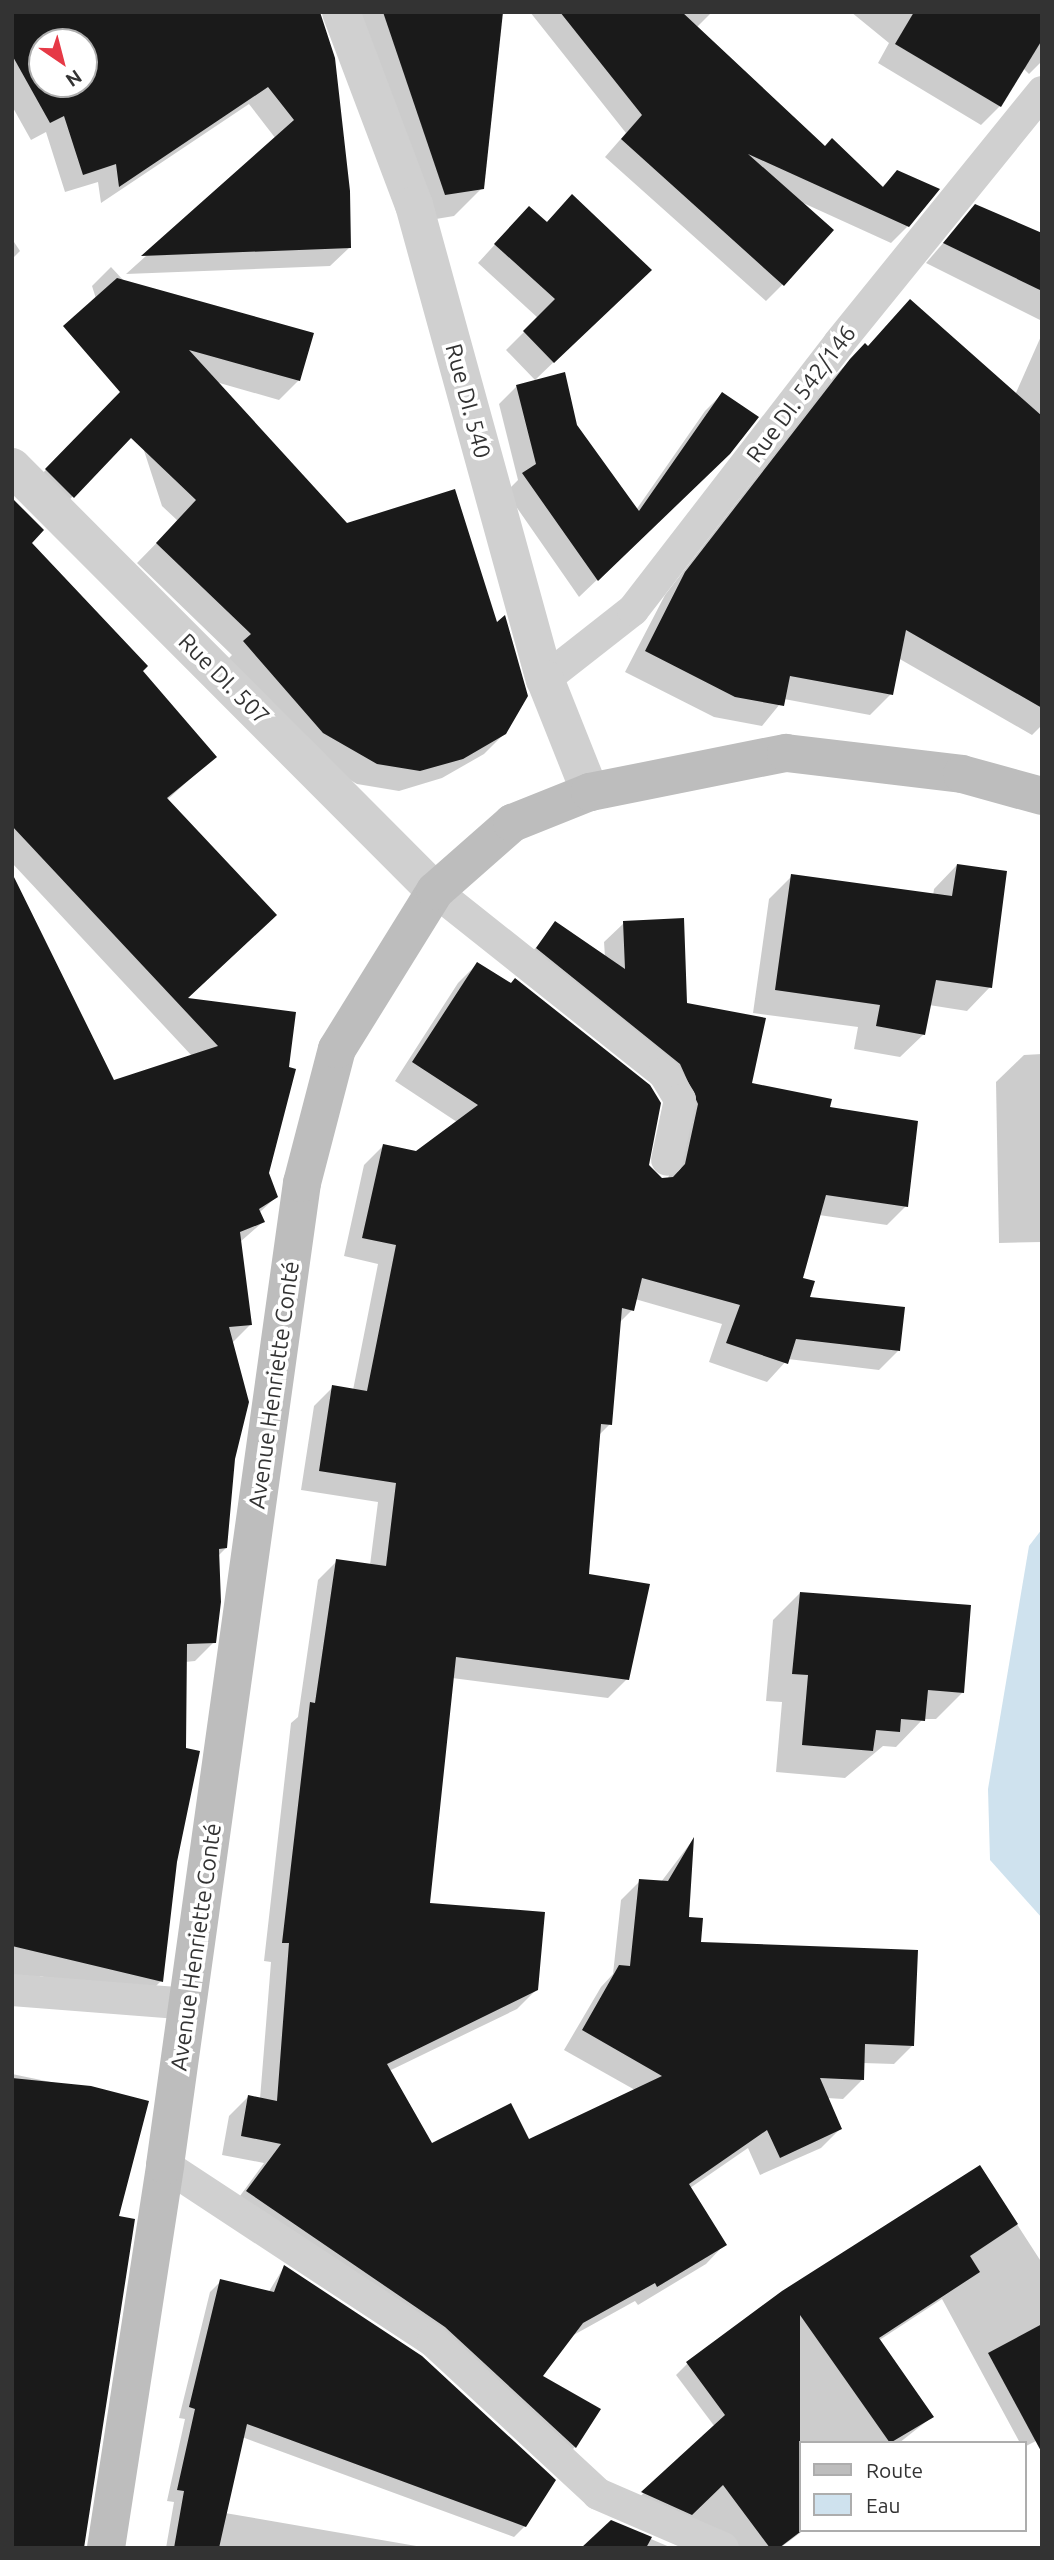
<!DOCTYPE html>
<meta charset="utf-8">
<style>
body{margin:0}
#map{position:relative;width:1054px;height:2560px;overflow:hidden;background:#fff;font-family:Ubuntu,sans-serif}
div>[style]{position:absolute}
.water>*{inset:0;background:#cfe2ee}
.shadow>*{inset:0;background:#0003}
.building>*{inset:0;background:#1a1a1a}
.lane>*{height:32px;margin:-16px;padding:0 16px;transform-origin:16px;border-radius:16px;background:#d0d0d0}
.street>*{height:38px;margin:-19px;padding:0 19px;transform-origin:19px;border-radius:19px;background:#d0d0d0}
.secondary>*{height:38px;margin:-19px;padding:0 19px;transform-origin:19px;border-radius:19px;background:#bdbdbd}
span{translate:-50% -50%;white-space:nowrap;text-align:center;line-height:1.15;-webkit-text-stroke:7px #fff;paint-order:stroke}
.street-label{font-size:23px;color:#333}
.frame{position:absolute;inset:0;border:14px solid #333;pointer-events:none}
.legend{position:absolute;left:799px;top:2441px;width:228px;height:91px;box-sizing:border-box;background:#fff;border:2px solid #adadad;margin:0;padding:9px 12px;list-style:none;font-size:21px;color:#333}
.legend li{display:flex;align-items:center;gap:14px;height:35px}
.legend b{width:35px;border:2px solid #adadad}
.north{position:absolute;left:28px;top:28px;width:70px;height:70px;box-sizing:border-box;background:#fff;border:2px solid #adadad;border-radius:50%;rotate:145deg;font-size:19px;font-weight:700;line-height:28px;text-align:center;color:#333}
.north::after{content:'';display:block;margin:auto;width:24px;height:32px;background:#e63946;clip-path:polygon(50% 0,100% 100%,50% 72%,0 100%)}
</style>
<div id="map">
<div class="water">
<i style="clip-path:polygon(1042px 1529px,1042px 1918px,990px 1860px,988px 1789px,1029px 1546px)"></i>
</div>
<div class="shadow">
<i style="clip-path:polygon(evenodd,12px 12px,316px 12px,349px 248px,330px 266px,126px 274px,276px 139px,249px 104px,101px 203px,98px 182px,65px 192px,46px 132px,31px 140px,12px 106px,12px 12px,42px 42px,84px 42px,84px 84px,42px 84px,42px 42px)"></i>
<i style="clip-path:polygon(346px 12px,501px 12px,482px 188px,454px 216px,418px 222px)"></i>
<i style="clip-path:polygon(530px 12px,712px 12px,696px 28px,825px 148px,881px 188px,897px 172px,908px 226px,891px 243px,801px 202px,782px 285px,766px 301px,605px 157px,626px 133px)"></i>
<i style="clip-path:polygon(851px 12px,1042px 12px,1042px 61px,1029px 74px,1023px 68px,1000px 106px,981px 125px,878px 63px,889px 43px)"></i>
<i style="clip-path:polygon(572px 196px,631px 288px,535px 380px,506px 350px,538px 318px,478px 263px,511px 227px,546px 223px)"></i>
<i style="clip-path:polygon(975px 206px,1042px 235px,1042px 321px,926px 263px)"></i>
<i style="clip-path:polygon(12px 239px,20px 251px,12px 259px)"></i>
<i style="clip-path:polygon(111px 267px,125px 282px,299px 380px,279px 400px,216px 382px,505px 733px,484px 754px,442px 778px,399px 791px,357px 784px,303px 753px,225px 662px,232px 655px,137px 563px,178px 521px,162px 506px,137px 429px,53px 517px,26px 490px,125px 390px,92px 286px)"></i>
<i style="clip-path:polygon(1042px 334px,1042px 725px,1032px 735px,898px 658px,891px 694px,870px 715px,784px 699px,762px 726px,714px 717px,625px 672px,665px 595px,829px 382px,865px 345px,1015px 395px)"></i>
<i style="clip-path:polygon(517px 386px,575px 426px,636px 510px,705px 411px,722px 394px,710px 472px,579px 597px,506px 492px,518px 480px,499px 404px)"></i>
<i style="clip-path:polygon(14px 502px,41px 530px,30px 543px,214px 757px,167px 800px,185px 1000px,294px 1013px,267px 1173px,276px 1197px,259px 1213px,263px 1222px,240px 1242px,250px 1325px,232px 1343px,234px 1458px,226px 1548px,218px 1556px,214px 1642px,195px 1661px,185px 1662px,175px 1862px,161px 1981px,142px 2000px,40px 1976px,23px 1992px,12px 1991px,12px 877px,113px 1082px,192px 1056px,12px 863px)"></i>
<i style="clip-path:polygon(957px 865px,990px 987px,967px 1011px,929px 1005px,924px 1034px,900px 1057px,854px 1049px,858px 1027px,753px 1013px,769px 899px,792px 876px,933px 896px,934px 889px)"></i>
<i style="clip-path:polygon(556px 923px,605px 957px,604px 942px,624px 923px,750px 1084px,828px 1109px,906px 1206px,887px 1225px,819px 1215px,801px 1279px,808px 1298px,898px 1351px,879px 1370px,788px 1359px,767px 1382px,709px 1362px,722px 1324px,635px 1299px,632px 1310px,619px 1323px,610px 1424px,598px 1436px,587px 1575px,627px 1679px,608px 1698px,452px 1678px,429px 1905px,536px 1990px,517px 2009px,389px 2071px,431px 2145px,528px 2141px,635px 2090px,564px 2050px,601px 1987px,613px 1974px,621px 1900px,640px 1881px,661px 1882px,692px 1841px,687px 1919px,699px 1944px,913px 2045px,894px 2064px,863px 2063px,862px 2080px,843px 2099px,827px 2098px,840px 2129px,821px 2148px,760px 2175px,748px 2148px,690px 2188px,724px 2245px,706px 2264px,638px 2305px,635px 2301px,570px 2337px,541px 2376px,598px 2409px,575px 2447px,556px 2466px,426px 2346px,229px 2211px,264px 2163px,222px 2155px,229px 2116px,248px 2097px,260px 2099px,271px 1962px,264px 1961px,291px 1723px,298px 1717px,318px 1580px,337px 1561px,370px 1565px,378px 1502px,301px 1490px,314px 1406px,333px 1387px,353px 1390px,378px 1264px,344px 1256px,364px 1165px,383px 1146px,416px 1152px,457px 1122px,395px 1081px,458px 983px,477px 964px,647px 1166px,662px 1180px,668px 1179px,680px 1124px,661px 1083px,519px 968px)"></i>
<i style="clip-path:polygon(1042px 1054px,1042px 1242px,999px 1243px,996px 1082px,1024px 1055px)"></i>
<i style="clip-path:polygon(800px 1593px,963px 1692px,936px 1719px,923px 1719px,896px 1747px,883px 1746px,845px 1778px,776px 1772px,782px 1702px,766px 1701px,773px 1620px)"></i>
<i style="clip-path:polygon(12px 2074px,147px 2102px,117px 2217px,12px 2548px)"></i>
<i style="clip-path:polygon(980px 2167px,1042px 2263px,1042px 2438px,1024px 2447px,1020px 2443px,942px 2299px,878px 2341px,932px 2417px,899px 2443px,800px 2443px,804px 2530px,780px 2548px,724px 2548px,632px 2504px,715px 2427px,676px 2375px,687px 2364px,783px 2293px)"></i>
<i style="clip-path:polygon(284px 2267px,525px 2526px,514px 2537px,242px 2437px,225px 2513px,428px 2548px,166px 2548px,174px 2502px,167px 2501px,185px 2419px,179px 2418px,210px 2292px,221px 2281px,268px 2293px)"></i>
<i style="clip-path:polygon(611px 2522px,672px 2548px,583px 2548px)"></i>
</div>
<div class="building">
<i style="clip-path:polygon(evenodd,12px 12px,320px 12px,335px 58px,350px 191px,351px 248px,141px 256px,294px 120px,268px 87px,119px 187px,116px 164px,83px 175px,64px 116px,50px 123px,12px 55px,12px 12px,42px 42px,84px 42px,84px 84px,42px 84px,42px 42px)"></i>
<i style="clip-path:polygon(383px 12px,503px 12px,484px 189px,445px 195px)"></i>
<i style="clip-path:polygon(560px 12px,682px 12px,825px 146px,832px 138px,883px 187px,897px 170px,940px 189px,909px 227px,748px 154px,834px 230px,784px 286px,621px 139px,642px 115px)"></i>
<i style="clip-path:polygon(914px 12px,1042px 12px,1042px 40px,1001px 107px,895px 44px)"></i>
<i style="clip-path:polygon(572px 194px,652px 270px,554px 363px,523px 331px,555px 299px,494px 244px,529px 206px,547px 222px)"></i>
<i style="clip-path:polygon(975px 204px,1042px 233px,1042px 291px,943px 243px)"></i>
<i style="clip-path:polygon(117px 278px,314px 333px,300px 381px,189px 350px,347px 523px,455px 489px,497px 622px,505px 615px,528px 696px,506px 734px,463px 759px,420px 771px,377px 764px,323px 733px,243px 641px,251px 634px,156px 543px,196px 500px,131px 438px,74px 498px,45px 469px,120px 392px,63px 326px)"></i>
<i style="clip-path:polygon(910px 299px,1042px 416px,1042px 708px,906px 630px,893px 695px,790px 676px,784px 706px,735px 697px,645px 651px,685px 572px,850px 359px,865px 343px,868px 346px)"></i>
<i style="clip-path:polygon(565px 372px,577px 425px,639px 511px,722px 392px,759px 417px,730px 454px,598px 581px,522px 473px,536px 464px,516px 385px)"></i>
<i style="clip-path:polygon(14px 500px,44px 530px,32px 543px,148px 666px,143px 671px,217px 757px,167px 798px,277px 915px,188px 998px,296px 1012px,289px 1067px,296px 1069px,269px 1173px,278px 1197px,259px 1209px,265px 1222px,240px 1232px,252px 1325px,229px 1327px,249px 1402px,235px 1459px,227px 1548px,219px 1549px,221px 1602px,216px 1643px,187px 1644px,186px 1748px,200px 1751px,177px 1862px,163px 1982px,12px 1946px,12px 873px,114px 1080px,218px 1046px,12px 826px)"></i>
<i style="clip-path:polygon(957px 864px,1007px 871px,992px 988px,936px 980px,925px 1035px,876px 1026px,880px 1005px,775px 990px,791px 874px,952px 896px)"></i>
<i style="clip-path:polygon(684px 918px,687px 1003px,766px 1018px,752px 1083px,832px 1099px,830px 1107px,918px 1121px,908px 1207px,826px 1195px,803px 1278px,815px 1281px,810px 1297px,905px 1307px,900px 1351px,796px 1339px,788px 1364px,726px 1343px,740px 1305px,642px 1278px,634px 1311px,622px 1308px,612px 1425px,601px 1424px,589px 1574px,650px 1584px,629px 1680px,456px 1657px,430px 1903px,545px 1912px,538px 1990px,387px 2064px,432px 2143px,511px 2103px,529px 2139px,662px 2076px,582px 2030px,619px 1965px,630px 1966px,639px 1879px,668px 1881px,694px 1837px,689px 1917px,703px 1918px,701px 1942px,918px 1950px,914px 2046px,865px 2044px,864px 2080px,820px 2078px,842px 2129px,780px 2158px,767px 2130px,689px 2184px,727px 2245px,657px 2287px,655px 2283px,583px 2323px,543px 2376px,601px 2409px,576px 2448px,445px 2327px,246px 2191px,281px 2144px,241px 2136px,248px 2095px,277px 2101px,289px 1943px,282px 1943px,310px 1702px,315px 1703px,336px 1559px,386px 1566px,396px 1483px,319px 1471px,332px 1385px,367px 1391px,396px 1245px,362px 1238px,383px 1144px,416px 1151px,478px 1105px,412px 1062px,477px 962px,511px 983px,515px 978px,650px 1085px,661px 1103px,649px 1165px,662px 1178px,673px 1177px,685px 1164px,698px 1104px,680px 1064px,536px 948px,555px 921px,625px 969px,623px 921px)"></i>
<i style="clip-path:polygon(800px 1592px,971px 1605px,964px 1693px,928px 1690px,925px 1721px,901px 1719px,900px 1732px,876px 1730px,873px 1751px,802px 1745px,808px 1675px,792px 1674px)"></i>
<i style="clip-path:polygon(12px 2078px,91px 2086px,149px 2101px,119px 2216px,135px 2219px,84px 2548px,12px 2548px)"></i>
<i style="clip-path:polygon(980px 2165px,1018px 2224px,970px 2256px,980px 2272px,879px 2338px,934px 2417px,890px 2443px,800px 2315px,800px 2532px,779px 2548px,770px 2548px,723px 2485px,692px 2515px,641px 2492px,725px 2415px,686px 2362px,782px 2291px)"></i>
<i style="clip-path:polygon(284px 2265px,422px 2356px,556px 2480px,526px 2527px,247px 2424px,219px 2548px,174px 2548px,184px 2491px,177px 2490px,195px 2409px,189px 2407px,220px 2279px,274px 2292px)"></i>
<i style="clip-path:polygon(1042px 2324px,1042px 2453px,988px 2353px)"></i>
<i style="clip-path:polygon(611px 2520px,652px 2537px,646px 2548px,581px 2548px)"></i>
</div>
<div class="lane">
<i style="left:545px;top:679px;width:112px;rotate:-38.1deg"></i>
<i style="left:633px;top:610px;width:337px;rotate:-52.3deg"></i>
<i style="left:839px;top:343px;width:323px;rotate:-51deg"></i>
<i style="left:435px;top:891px;width:293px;rotate:38.5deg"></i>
<i style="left:664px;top:1073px;width:31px;rotate:59deg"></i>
<i style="left:680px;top:1100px;width:61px;rotate:102.2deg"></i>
<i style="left:12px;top:1990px;width:177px;rotate:4.5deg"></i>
<i style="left:165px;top:2165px;width:321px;rotate:33.3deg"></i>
<i style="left:433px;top:2341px;width:225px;rotate:42.8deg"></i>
<i style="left:598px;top:2494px;width:136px;rotate:23.4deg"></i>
</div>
<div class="street">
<i style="left:341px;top:12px;width:206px;rotate:69.3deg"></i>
<i style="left:414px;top:205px;width:492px;rotate:74.6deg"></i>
<i style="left:545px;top:679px;width:122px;rotate:68.3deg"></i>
<i style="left:12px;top:467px;width:599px;rotate:45.07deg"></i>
</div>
<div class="secondary">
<i style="left:106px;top:2548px;width:388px;rotate:-81.2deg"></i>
<i style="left:165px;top:2165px;width:992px;rotate:-82.06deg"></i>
<i style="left:302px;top:1183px;width:138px;rotate:-75.4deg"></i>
<i style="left:337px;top:1049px;width:186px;rotate:-58.2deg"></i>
<i style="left:435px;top:891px;width:103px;rotate:-41.4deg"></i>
<i style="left:512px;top:823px;width:84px;rotate:-21.7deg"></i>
<i style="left:590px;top:792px;width:200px;rotate:-11.3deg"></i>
<i style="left:786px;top:753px;width:177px;rotate:6.8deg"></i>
<i style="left:962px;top:774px;width:83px;rotate:15.4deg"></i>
</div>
<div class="street-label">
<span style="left:801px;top:394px;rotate:-53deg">Rue DI. 542/146</span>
<span style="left:468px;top:401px;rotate:75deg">Rue DI. 540</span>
<span style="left:224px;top:679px;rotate:45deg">Rue DI. 507</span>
<span style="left:274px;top:1385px;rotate:-82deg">Avenue Henriette Conté</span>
<span style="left:196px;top:1947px;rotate:-82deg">Avenue Henriette Conté</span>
</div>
<div class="frame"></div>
<ul class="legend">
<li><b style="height:9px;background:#bdbdbd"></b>Route</li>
<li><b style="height:19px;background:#cfe2ee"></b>Eau</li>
</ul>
<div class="north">N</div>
</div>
